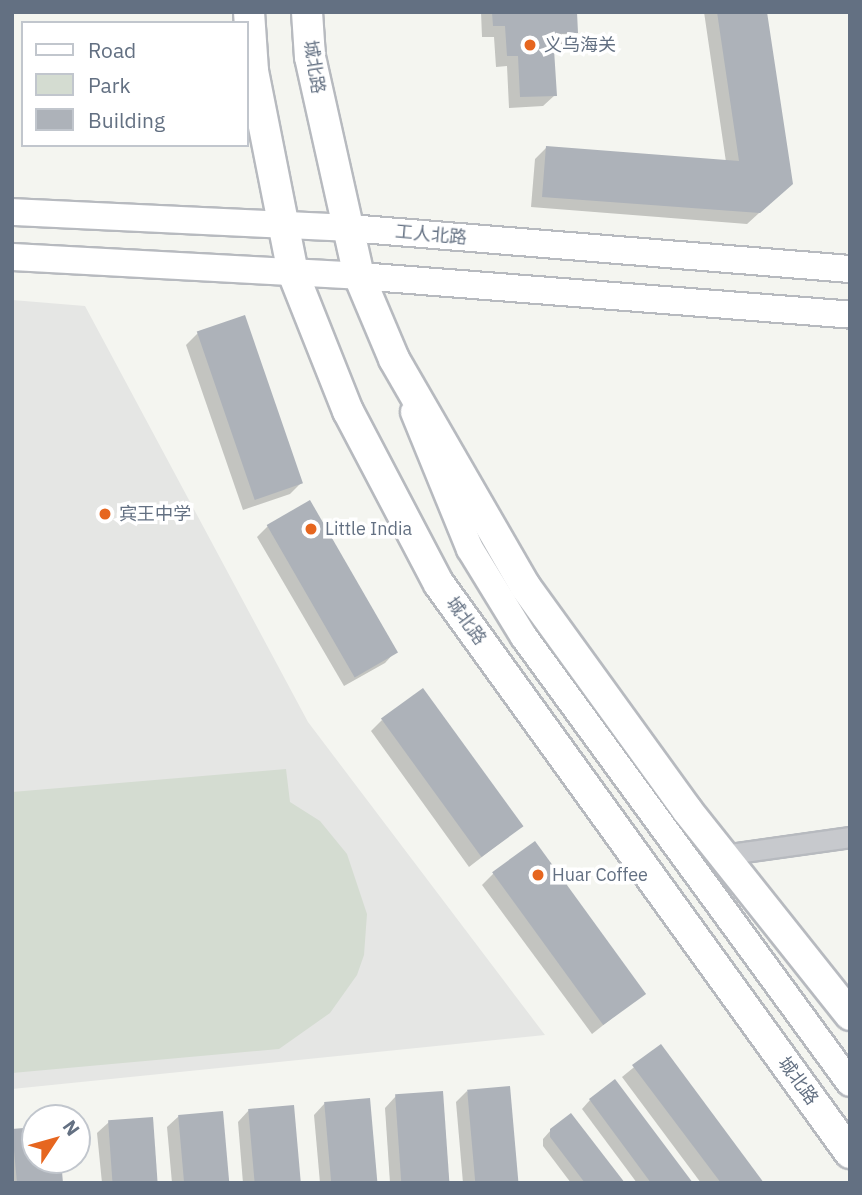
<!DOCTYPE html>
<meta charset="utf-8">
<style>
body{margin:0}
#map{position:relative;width:862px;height:1195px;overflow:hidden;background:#f4f5f0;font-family:"IBM Plex Sans","Noto Sans SC",sans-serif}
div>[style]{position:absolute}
.built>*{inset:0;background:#e5e6e4}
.green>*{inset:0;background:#d4dcd1}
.shadow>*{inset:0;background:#0003}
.building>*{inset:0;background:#adb2b9;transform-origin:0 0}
.roads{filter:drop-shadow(2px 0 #b7babf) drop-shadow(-2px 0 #b7babf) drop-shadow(0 2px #b7babf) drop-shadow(0 -2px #b7babf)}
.minor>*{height:19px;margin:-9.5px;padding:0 9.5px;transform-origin:9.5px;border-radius:9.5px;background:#c7c9cd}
.secondary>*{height:26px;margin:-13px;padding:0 13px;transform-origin:13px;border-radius:13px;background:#fff}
.primary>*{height:30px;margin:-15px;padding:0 15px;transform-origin:15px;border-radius:15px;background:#fff}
.dots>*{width:19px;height:19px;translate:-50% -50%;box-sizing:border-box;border:4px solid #fff;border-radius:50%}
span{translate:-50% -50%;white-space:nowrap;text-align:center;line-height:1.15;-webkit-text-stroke:7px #fff;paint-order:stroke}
.poi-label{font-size:18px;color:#637082}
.left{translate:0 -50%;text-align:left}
.street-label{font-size:18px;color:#637082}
.frame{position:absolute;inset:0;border:14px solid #637082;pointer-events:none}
.legend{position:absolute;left:21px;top:21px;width:228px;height:126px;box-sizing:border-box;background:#fff;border:2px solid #c1c6cd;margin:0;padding:9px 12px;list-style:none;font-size:21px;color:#637082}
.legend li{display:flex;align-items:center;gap:14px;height:35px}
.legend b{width:35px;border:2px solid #c1c6cd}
.north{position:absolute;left:21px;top:1104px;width:70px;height:70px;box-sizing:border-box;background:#fff;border:2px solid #c1c6cd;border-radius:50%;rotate:54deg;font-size:19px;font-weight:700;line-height:28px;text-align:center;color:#637082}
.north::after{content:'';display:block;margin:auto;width:24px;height:32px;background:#e6661f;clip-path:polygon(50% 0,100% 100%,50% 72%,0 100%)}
</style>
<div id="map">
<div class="built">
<i style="clip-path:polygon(12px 300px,85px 306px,308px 722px,545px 1035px,12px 1089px)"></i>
</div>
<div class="green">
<i style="clip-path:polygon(286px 769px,290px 802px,320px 821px,347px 854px,367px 914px,364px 955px,357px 975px,330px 1013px,279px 1049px,12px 1073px,12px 792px)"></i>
</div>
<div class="shadow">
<i style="clip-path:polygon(481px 12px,575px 12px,576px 32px,565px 44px,552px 44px,555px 95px,543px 106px,509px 108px,507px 66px,496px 67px,494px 37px,482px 37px)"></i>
<i style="clip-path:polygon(704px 12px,766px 12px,779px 195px,747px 224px,531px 207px,535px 159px,546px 148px,726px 162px)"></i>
<i style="clip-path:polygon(198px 333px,301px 483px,290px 494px,243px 510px,186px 345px)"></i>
<i style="clip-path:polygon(268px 526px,396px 651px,385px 663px,344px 686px,257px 537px)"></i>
<i style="clip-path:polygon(382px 720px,522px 826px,469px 867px,371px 731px)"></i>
<i style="clip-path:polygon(494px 873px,644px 993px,592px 1034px,482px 885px)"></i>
<i style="clip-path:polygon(660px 1046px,761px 1183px,701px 1183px,622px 1077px)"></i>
<i style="clip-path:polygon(467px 1091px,517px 1183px,463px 1183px,456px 1102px)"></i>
<i style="clip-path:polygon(396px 1096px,448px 1183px,390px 1183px,385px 1108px)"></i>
<i style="clip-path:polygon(590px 1100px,690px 1183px,637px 1183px,582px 1109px)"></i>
<i style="clip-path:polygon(325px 1103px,376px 1183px,320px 1183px,314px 1115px)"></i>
<i style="clip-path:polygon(249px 1110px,299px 1183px,243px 1183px,238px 1122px)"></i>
<i style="clip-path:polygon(179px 1116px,227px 1183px,172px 1183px,167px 1127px)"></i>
<i style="clip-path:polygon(109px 1122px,157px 1183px,102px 1183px,97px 1133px)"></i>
<i style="clip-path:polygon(35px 1129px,35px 1160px,59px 1160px,61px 1183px,12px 1183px,12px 1131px)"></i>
<i style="clip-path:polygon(551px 1130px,623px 1183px,571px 1183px,543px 1146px,543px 1139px)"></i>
</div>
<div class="building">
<i style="clip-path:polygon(492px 12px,577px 12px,578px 33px,553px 34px,557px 96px,520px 97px,518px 56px,507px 56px,505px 26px,493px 26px)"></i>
<i style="clip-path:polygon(717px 12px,767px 12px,793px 184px,760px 213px,542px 197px,546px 146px,739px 161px)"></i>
<i style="left:245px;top:315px;width:178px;height:51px;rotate:71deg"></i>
<i style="left:310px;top:500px;width:176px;height:50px;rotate:60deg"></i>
<i style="left:423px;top:688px;width:171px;height:52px;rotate:54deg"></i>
<i style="left:535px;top:841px;width:189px;height:53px;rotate:54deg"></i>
<i style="clip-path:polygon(661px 1044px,764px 1183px,721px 1183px,632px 1065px)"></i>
<i style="clip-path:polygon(615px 1079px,693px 1183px,651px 1183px,589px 1099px)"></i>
<i style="left:510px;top:1086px;width:97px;height:43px;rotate:85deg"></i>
<i style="left:443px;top:1091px;width:92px;height:48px;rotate:86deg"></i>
<i style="left:370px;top:1098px;width:85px;height:46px;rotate:85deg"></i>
<i style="left:294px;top:1105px;width:78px;height:46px;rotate:85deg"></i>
<i style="left:223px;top:1111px;width:72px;height:45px;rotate:85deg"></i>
<i style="clip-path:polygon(571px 1113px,625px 1183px,585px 1183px,550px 1137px,550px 1129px)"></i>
<i style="left:153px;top:1117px;width:66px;height:45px;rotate:86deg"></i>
<i style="clip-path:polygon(35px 1127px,35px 1160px,61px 1160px,63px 1183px,17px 1183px,12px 1129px)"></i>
</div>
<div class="roads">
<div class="minor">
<i style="left:722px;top:855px;width:129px;rotate:-8deg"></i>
</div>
<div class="secondary">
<i style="left:12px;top:212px;width:337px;rotate:2.7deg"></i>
<i style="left:349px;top:228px;width:503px;rotate:4.68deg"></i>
<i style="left:12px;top:257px;width:348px;rotate:3.1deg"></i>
<i style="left:359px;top:276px;width:493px;rotate:4.5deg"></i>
<i style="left:414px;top:412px;width:148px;rotate:67.8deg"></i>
<i style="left:470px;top:549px;width:103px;rotate:58.5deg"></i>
<i style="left:524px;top:637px;width:552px;rotate:53.84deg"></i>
</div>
<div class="primary">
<i style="left:249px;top:12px;width:59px;rotate:86.1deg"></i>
<i style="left:253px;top:71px;width:206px;rotate:78.8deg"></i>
<i style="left:293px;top:273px;width:149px;rotate:68.3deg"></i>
<i style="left:348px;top:411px;width:195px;rotate:62.3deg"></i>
<i style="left:439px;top:584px;width:702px;rotate:54.16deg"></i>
<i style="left:307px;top:12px;width:45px;rotate:86.2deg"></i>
<i style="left:310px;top:57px;width:224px;rotate:77.4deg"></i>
<i style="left:359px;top:276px;width:90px;rotate:67.1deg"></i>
<i style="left:394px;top:359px;width:262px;rotate:60deg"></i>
<i style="left:525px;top:586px;width:276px;rotate:54.1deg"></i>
<i style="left:687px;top:810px;width:262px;rotate:51.5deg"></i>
</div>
</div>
<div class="dots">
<i style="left:530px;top:45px;background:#e6661f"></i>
<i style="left:105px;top:514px;background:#e6661f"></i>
<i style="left:311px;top:529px;background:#e6661f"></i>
<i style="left:538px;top:875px;background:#e6661f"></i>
</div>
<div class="poi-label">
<span class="left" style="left:544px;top:45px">义乌海关</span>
<span class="left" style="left:119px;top:514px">宾王中学</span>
<span class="left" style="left:325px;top:529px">Little India</span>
<span class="left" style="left:552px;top:875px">Huar Coffee</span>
</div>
<div class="street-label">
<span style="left:314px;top:67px;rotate:81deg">城北路</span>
<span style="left:431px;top:235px;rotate:5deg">工人北路</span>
<span style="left:466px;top:621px;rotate:54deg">城北路</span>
<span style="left:798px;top:1081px;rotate:54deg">城北路</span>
</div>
<div class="frame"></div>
<ul class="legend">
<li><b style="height:9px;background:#fff"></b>Road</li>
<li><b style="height:19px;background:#d4dcd1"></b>Park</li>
<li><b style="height:19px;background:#adb2b9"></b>Building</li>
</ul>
<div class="north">N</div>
</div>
